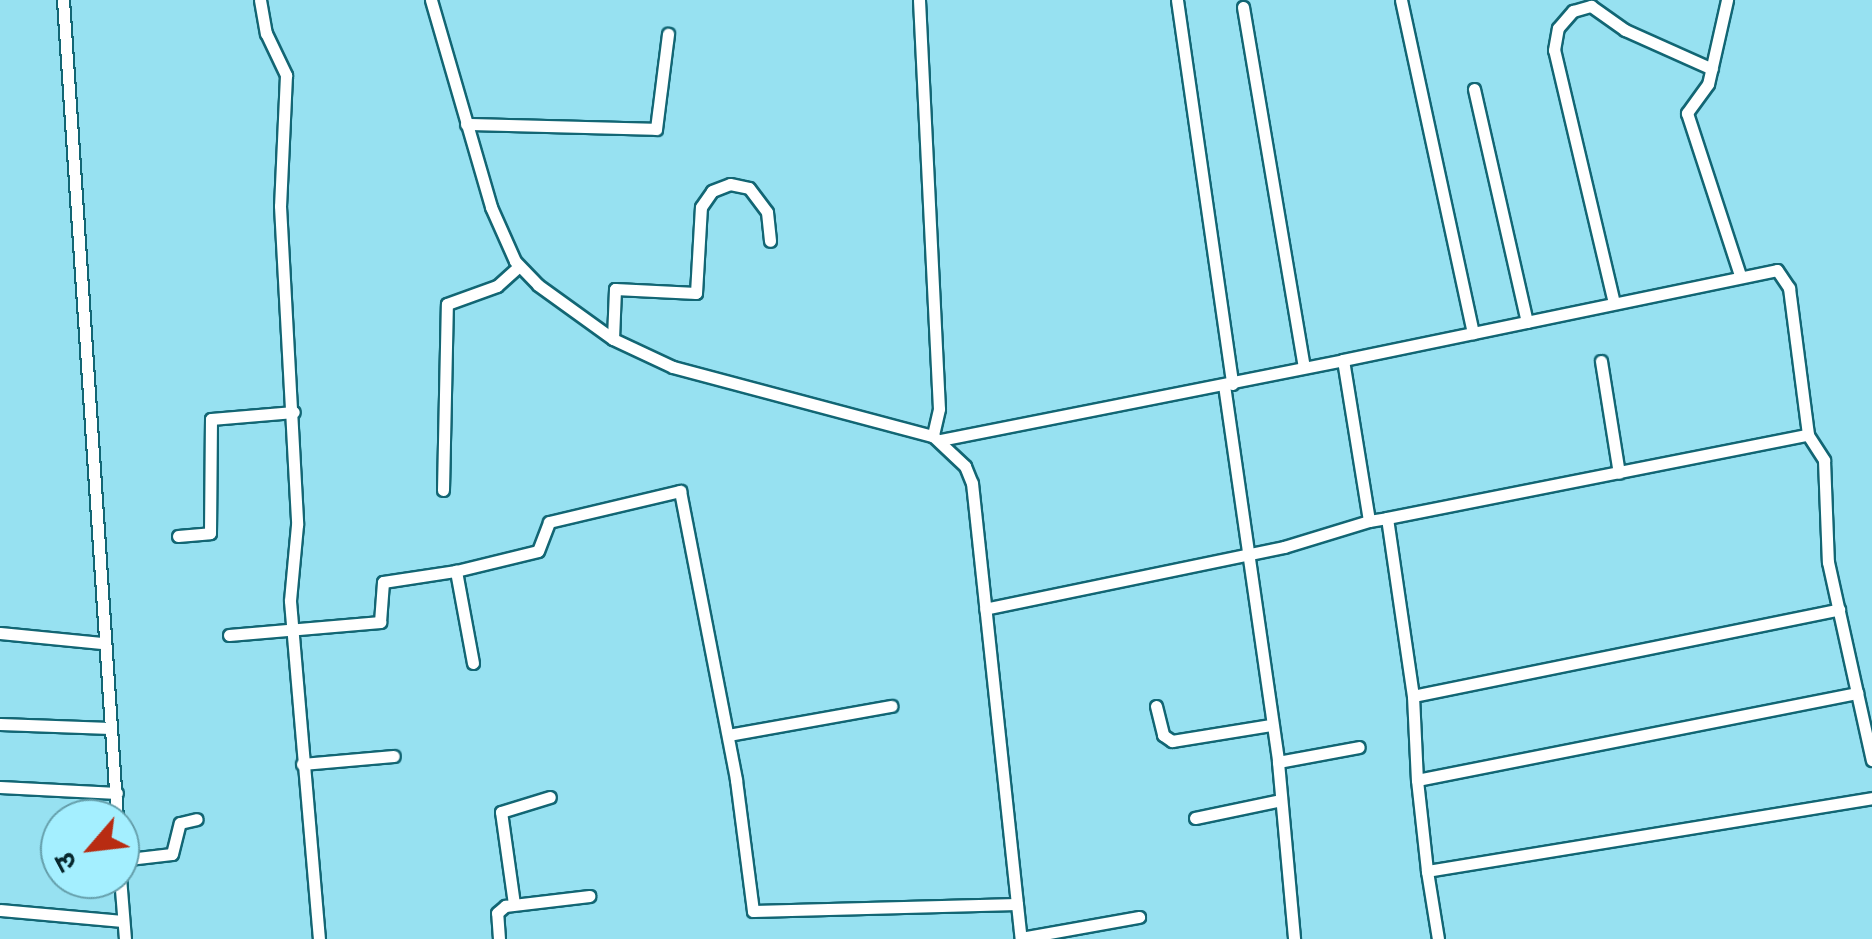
<!DOCTYPE html>
<meta charset="utf-8">
<style>
body{margin:0}
#map{position:relative;width:1872px;height:939px;overflow:hidden;background:#97e1f1;font-family:Montserrat,"Noto Sans Devanagari",sans-serif}
div>[style]{position:absolute}
.roads{filter:drop-shadow(2px 0 #126674) drop-shadow(-2px 0 #126674) drop-shadow(0 2px #126674) drop-shadow(0 -2px #126674)}
.street>*{height:11px;margin:-5.5px;padding:0 5.5px;transform-origin:5.5px;border-radius:5.5px;background:#fff}
span{translate:-50% -50%;white-space:nowrap;text-align:center;line-height:1.15;-webkit-text-stroke:9px #a4efff;paint-order:stroke}
.north{position:absolute;left:40px;top:799px;width:100px;height:100px;box-sizing:border-box;background:#a4efff;border:2px solid #659fab;border-radius:50%;rotate:242deg;font-size:28px;font-weight:700;line-height:40px;text-align:center;color:#07282e}
.north::after{content:'';display:block;margin:auto;width:35px;height:45px;background:#b82c12;clip-path:polygon(50% 0,100% 100%,50% 72%,0 100%)}
</style>
<div id="map">
<div class="roads">
<div class="street">
<i style="left:63px;top:0;width:821px;rotate:86.23deg"></i>
<i style="left:260px;top:0;width:34px;rotate:80deg"></i>
<i style="left:266px;top:33px;width:47px;rotate:64.5deg"></i>
<i style="left:286px;top:75px;width:131px;rotate:92.6deg"></i>
<i style="left:280px;top:206px;width:319px;rotate:86.9deg"></i>
<i style="left:297px;top:525px;width:76px;rotate:95.3deg"></i>
<i style="left:290px;top:601px;width:339px;rotate:85.1deg"></i>
<i style="left:431px;top:0;width:216px;rotate:73.8deg"></i>
<i style="left:491px;top:207px;width:59px;rotate:66deg"></i>
<i style="left:515px;top:261px;width:33px;rotate:46deg"></i>
<i style="left:538px;top:285px;width:92px;rotate:35.8deg"></i>
<i style="left:613px;top:339px;width:66px;rotate:25deg"></i>
<i style="left:673px;top:367px;width:269px;rotate:14.9deg"></i>
<i style="left:933px;top:436px;width:44px;rotate:43.2deg"></i>
<i style="left:965px;top:466px;width:18px;rotate:68deg"></i>
<i style="left:972px;top:483px;width:459px;rotate:83.9deg"></i>
<i style="left:919px;top:0;width:409px;rotate:87.2deg"></i>
<i style="left:939px;top:409px;width:28px;rotate:103deg"></i>
<i style="left:1177px;top:0;width:388px;rotate:81.8deg"></i>
<i style="left:1401px;top:0;width:341px;rotate:77.8deg"></i>
<i style="left:1727px;top:0;width:86px;rotate:102.7deg"></i>
<i style="left:1708px;top:84px;width:36px;rotate:126deg"></i>
<i style="left:1687px;top:113px;width:170px;rotate:71.9deg"></i>
<i style="left:1243px;top:7px;width:365px;rotate:80.4deg"></i>
<i style="left:1474px;top:89px;width:239px;rotate:77.2deg"></i>
<i style="left:466px;top:124px;width:190px;rotate:1.5deg"></i>
<i style="left:656px;top:129px;width:96px;rotate:-82.8deg"></i>
<i style="left:1614px;top:303px;width:260px;rotate:-103.3deg"></i>
<i style="left:1554px;top:50px;width:22px;rotate:-80deg"></i>
<i style="left:1558px;top:28px;width:23px;rotate:-49deg"></i>
<i style="left:1573px;top:11px;width:19px;rotate:-16deg"></i>
<i style="left:1591px;top:6px;width:42px;rotate:35.2deg"></i>
<i style="left:1625px;top:30px;width:95px;rotate:24.1deg"></i>
<i style="left:613px;top:339px;width:50px;rotate:-87.7deg"></i>
<i style="left:615px;top:289px;width:81px;rotate:2.8deg"></i>
<i style="left:696px;top:293px;width:86px;rotate:-86.7deg"></i>
<i style="left:701px;top:207px;width:19px;rotate:-55deg"></i>
<i style="left:712px;top:191px;width:19px;rotate:-21deg"></i>
<i style="left:730px;top:184px;width:19px;rotate:12deg"></i>
<i style="left:749px;top:188px;width:30px;rotate:53deg"></i>
<i style="left:767px;top:212px;width:29px;rotate:84deg"></i>
<i style="left:1343px;top:360px;width:443px;rotate:-11.7deg"></i>
<i style="left:1777px;top:270px;width:22px;rotate:56deg"></i>
<i style="left:1789px;top:288px;width:148px;rotate:82.6deg"></i>
<i style="left:1601px;top:361px;width:113px;rotate:80.9deg"></i>
<i style="left:1224px;top:385px;width:381px;rotate:81.8deg"></i>
<i style="left:1278px;top:762px;width:178px;rotate:84.8deg"></i>
<i style="left:940px;top:440px;width:411px;rotate:-11.2deg"></i>
<i style="left:1343px;top:360px;width:163px;rotate:80.8deg"></i>
<i style="left:1369px;top:521px;width:89px;rotate:163deg"></i>
<i style="left:1284px;top:547px;width:305px;rotate:168.3deg"></i>
<i style="left:443px;top:490px;width:186px;rotate:-88.8deg"></i>
<i style="left:447px;top:304px;width:53px;rotate:-19.8deg"></i>
<i style="left:497px;top:286px;width:28px;rotate:-42deg"></i>
<i style="left:1387px;top:518px;width:429px;rotate:-11.2deg"></i>
<i style="left:1808px;top:435px;width:30px;rotate:57deg"></i>
<i style="left:1824px;top:460px;width:102px;rotate:87.8deg"></i>
<i style="left:1828px;top:562px;width:203px;rotate:77.5deg"></i>
<i style="left:1369px;top:521px;width:18px;rotate:-9deg"></i>
<i style="left:1387px;top:518px;width:180px;rotate:81.7deg"></i>
<i style="left:1413px;top:696px;width:84px;rotate:87.3deg"></i>
<i style="left:1417px;top:780px;width:449px;rotate:-11.2deg"></i>
<i style="left:178px;top:536px;width:32px;rotate:-5deg"></i>
<i style="left:210px;top:533px;width:114px;rotate:-89.5deg"></i>
<i style="left:211px;top:419px;width:83px;rotate:-4.8deg"></i>
<i style="left:0;top:633px;width:102px;rotate:5.6deg"></i>
<i style="left:229px;top:635px;width:152px;rotate:-4.9deg"></i>
<i style="left:380px;top:622px;width:40px;rotate:-85.7deg"></i>
<i style="left:383px;top:582px;width:74px;rotate:-8.6deg"></i>
<i style="left:473px;top:663px;width:94px;rotate:-100.5deg"></i>
<i style="left:456px;top:571px;width:84px;rotate:-13.7deg"></i>
<i style="left:538px;top:551px;width:31px;rotate:-69deg"></i>
<i style="left:549px;top:522px;width:135px;rotate:-13.3deg"></i>
<i style="left:680px;top:491px;width:294px;rotate:79deg"></i>
<i style="left:736px;top:780px;width:132px;rotate:82.6deg"></i>
<i style="left:753px;top:911px;width:264px;rotate:-1.5deg"></i>
<i style="left:1413px;top:696px;width:435px;rotate:-11.5deg"></i>
<i style="left:1156px;top:706px;width:30px;rotate:76deg"></i>
<i style="left:1163px;top:735px;width:11px;rotate:34deg"></i>
<i style="left:1172px;top:741px;width:100px;rotate:-9.2deg"></i>
<i style="left:0;top:724px;width:110px;rotate:2.1deg"></i>
<i style="left:728px;top:735px;width:166px;rotate:-10.1deg"></i>
<i style="left:1278px;top:762px;width:82px;rotate:-10.5deg"></i>
<i style="left:302px;top:764px;width:92px;rotate:-5deg"></i>
<i style="left:1417px;top:780px;width:92px;rotate:83.7deg"></i>
<i style="left:0;top:787px;width:117px;rotate:2.9deg"></i>
<i style="left:1195px;top:818px;width:88px;rotate:-11.8deg"></i>
<i style="left:120px;top:860px;width:52px;rotate:-6.6deg"></i>
<i style="left:172px;top:854px;width:32px;rotate:-76deg"></i>
<i style="left:180px;top:823px;width:17px;rotate:-13deg"></i>
<i style="left:120px;top:877px;width:62px;rotate:85.4deg"></i>
<i style="left:514px;top:904px;width:93px;rotate:-98deg"></i>
<i style="left:501px;top:812px;width:51px;rotate:-17deg"></i>
<i style="left:0;top:910px;width:123px;rotate:5.1deg"></i>
<i style="left:1021px;top:938px;width:120px;rotate:-10.1deg"></i>
<i style="left:499px;top:939px;width:26px;rotate:-94deg"></i>
<i style="left:497px;top:913px;width:11px;rotate:-41deg"></i>
<i style="left:505px;top:906px;width:85px;rotate:-6.8deg"></i>
<i style="left:1438px;top:939px;width:69px;rotate:-99.2deg"></i>
<i style="left:1427px;top:871px;width:451px;rotate:-9.3deg"></i>
</div>
</div>
<div class="north">उ</div>
</div>
